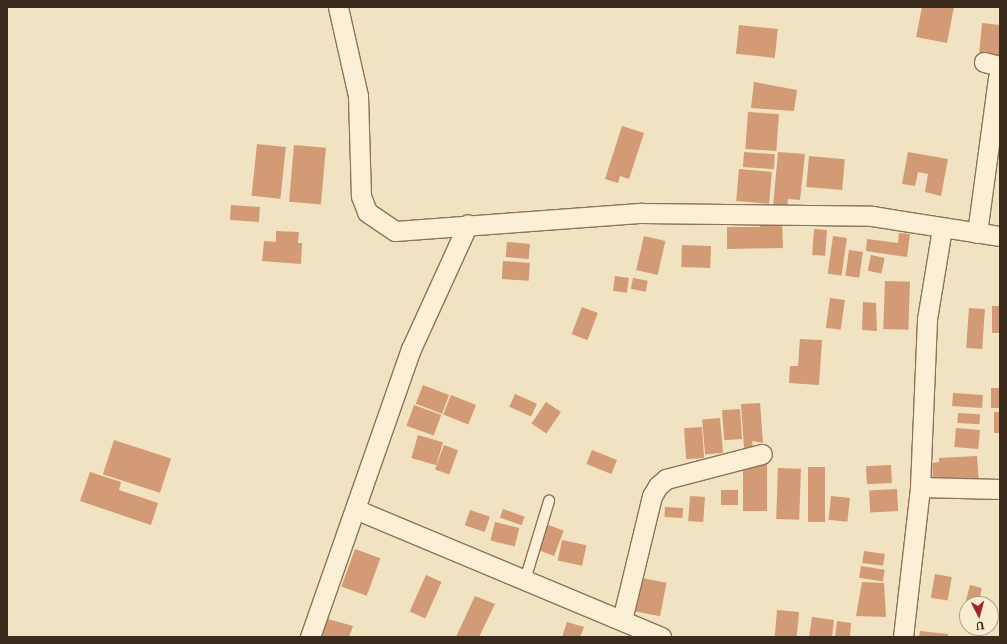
<!DOCTYPE html>
<style>
body{margin:0}
#map{position:relative;width:1007px;height:644px;overflow:hidden;background:#f1e2c2;font-family:Literata,serif}
div>[style]{position:absolute}
.building>*{inset:0;background:#d29a75;transform-origin:0 0}
.roads{filter:drop-shadow(1px 0 #8d7358) drop-shadow(-1px 0 #8d7358) drop-shadow(0 1px #8d7358) drop-shadow(0 -1px #8d7358)}
.lane>*{height:10px;margin:-5px;padding:0 5px;transform-origin:5px;border-radius:5px;background:#fbefd6}
.street>*{height:19px;margin:-9.5px;padding:0 9.5px;transform-origin:9.5px;border-radius:9.5px;background:#fbefd6}
span{translate:-50% -50%;white-space:nowrap;text-align:center;line-height:1.15;-webkit-text-stroke:4px #f8ecd2;paint-order:stroke}
.frame{position:absolute;inset:0;border:8px solid #3b2b1d;pointer-events:none}
.north{position:absolute;left:959px;top:596px;width:40px;height:40px;box-sizing:border-box;background:#f8ecd2;border:1px solid #ac9f8a;border-radius:50%;rotate:174deg;font-size:11px;font-weight:700;line-height:16px;text-align:center;color:#3b2b1d}
.north::after{content:'';display:block;margin:auto;width:14px;height:18px;background:#a02327;clip-path:polygon(50% 0,100% 100%,50% 72%,0 100%)}
</style>
<div id="map">
<div class="building">
<i style="clip-path:polygon(922px 7px,954px 7px,947px 43px,916px 37px)"></i>
<i style="clip-path:polygon(982px 23px,1000px 25px,1000px 57px,979px 55px)"></i>
<i style="left:739px;top:25px;width:39px;height:29px;rotate:6deg"></i>
<i style="clip-path:polygon(754px 82px,797px 90px,794px 111px,751px 108px)"></i>
<i style="left:748px;top:112px;width:31px;height:37px;rotate:4deg"></i>
<i style="clip-path:polygon(622px 126px,644px 133px,629px 179px,620px 176px,618px 183px,605px 179px)"></i>
<i style="left:257px;top:144px;width:29px;height:52px;rotate:6deg"></i>
<i style="left:294px;top:145px;width:32px;height:57px;rotate:5deg"></i>
<i style="left:744px;top:152px;width:31px;height:15px;rotate:4deg"></i>
<i style="clip-path:polygon(778px 152px,805px 154px,800px 200px,788px 199px,787px 208px,773px 207px)"></i>
<i style="clip-path:polygon(908px 152px,948px 159px,941px 196px,925px 192px,928px 174px,918px 172px,915px 186px,902px 184px)"></i>
<i style="left:809px;top:156px;width:36px;height:31px;rotate:5deg"></i>
<i style="left:739px;top:169px;width:33px;height:32px;rotate:5deg"></i>
<i style="left:231px;top:205px;width:29px;height:15px;rotate:4deg"></i>
<i style="clip-path:polygon(760px 221px,782px 221px,783px 248px,727px 249px,727px 227px,760px 227px)"></i>
<i style="left:814px;top:229px;width:13px;height:26px;rotate:4deg"></i>
<i style="clip-path:polygon(276px 231px,299px 232px,298px 243px,302px 243px,301px 264px,262px 261px,264px 241px,276px 242px)"></i>
<i style="clip-path:polygon(899px 233px,910px 234px,907px 257px,866px 251px,867px 239px,898px 243px)"></i>
<i style="left:644px;top:236px;width:22px;height:35px;rotate:13deg"></i>
<i style="left:833px;top:236px;width:14px;height:38px;rotate:8deg"></i>
<i style="left:507px;top:242px;width:23px;height:15px;rotate:5deg"></i>
<i style="left:682px;top:245px;width:29px;height:22px;rotate:2deg"></i>
<i style="left:849px;top:250px;width:14px;height:26px;rotate:8deg"></i>
<i style="left:871px;top:255px;width:14px;height:16px;rotate:12deg"></i>
<i style="left:503px;top:261px;width:27px;height:18px;rotate:4deg"></i>
<i style="left:615px;top:276px;width:14px;height:15px;rotate:8deg"></i>
<i style="left:633px;top:278px;width:15px;height:11px;rotate:11deg"></i>
<i style="left:885px;top:281px;width:25px;height:48px;rotate:2deg"></i>
<i style="left:830px;top:298px;width:15px;height:30px;rotate:8deg"></i>
<i style="clip-path:polygon(863px 302px,876px 303px,877px 331px,862px 330px)"></i>
<i style="left:992px;top:306px;width:8px;height:27px"></i>
<i style="left:582px;top:307px;width:17px;height:29px;rotate:21deg"></i>
<i style="left:969px;top:308px;width:16px;height:40px;rotate:4deg"></i>
<i style="clip-path:polygon(800px 339px,822px 340px,819px 385px,789px 383px,790px 366px,798px 366px)"></i>
<i style="left:423px;top:385px;width:28px;height:20px;rotate:21deg"></i>
<i style="left:991px;top:388px;width:9px;height:20px"></i>
<i style="left:953px;top:393px;width:30px;height:13px;rotate:4deg"></i>
<i style="left:515px;top:394px;width:24px;height:14px;rotate:24deg"></i>
<i style="left:451px;top:395px;width:27px;height:21px;rotate:22deg"></i>
<i style="left:546px;top:402px;width:18px;height:26px;rotate:34deg"></i>
<i style="clip-path:polygon(760px 403px,763px 443px,752px 441px,753px 447px,744px 448px,741px 404px)"></i>
<i style="left:414px;top:405px;width:29px;height:22px;rotate:20deg"></i>
<i style="left:740px;top:409px;width:30px;height:18px;rotate:86deg"></i>
<i style="left:994px;top:412px;width:6px;height:21px"></i>
<i style="left:958px;top:413px;width:22px;height:10px;rotate:3deg"></i>
<i style="left:720px;top:418px;width:35px;height:18px;rotate:85deg"></i>
<i style="left:702px;top:427px;width:31px;height:18px;rotate:86deg"></i>
<i style="left:956px;top:428px;width:24px;height:19px;rotate:5deg"></i>
<i style="left:418px;top:435px;width:26px;height:24px;rotate:16deg"></i>
<i style="left:114px;top:440px;width:60px;height:36px;rotate:18deg"></i>
<i style="left:444px;top:445px;width:15px;height:26px;rotate:20deg"></i>
<i style="left:592px;top:450px;width:27px;height:15px;rotate:22deg"></i>
<i style="clip-path:polygon(977px 456px,979px 485px,941px 487px,940px 477px,933px 478px,932px 463px,939px 462px,939px 458px)"></i>
<i style="left:743px;top:464px;width:24px;height:47px"></i>
<i style="left:891px;top:465px;width:18px;height:25px;rotate:87deg"></i>
<i style="left:808px;top:467px;width:17px;height:55px"></i>
<i style="left:778px;top:468px;width:23px;height:51px;rotate:2deg"></i>
<i style="clip-path:polygon(90px 472px,121px 482px,119px 490px,158px 503px,151px 525px,80px 501px)"></i>
<i style="left:897px;top:489px;width:22px;height:28px;rotate:87deg"></i>
<i style="left:721px;top:490px;width:17px;height:15px"></i>
<i style="left:690px;top:496px;width:15px;height:25px;rotate:4deg"></i>
<i style="left:831px;top:496px;width:19px;height:24px;rotate:6deg"></i>
<i style="left:665px;top:507px;width:18px;height:10px;rotate:3deg"></i>
<i style="left:503px;top:509px;width:23px;height:9px;rotate:20deg"></i>
<i style="left:470px;top:510px;width:21px;height:16px;rotate:19deg"></i>
<i style="left:495px;top:522px;width:25px;height:19px;rotate:14deg"></i>
<i style="left:546px;top:524px;width:19px;height:27px;rotate:21deg"></i>
<i style="left:562px;top:540px;width:25px;height:21px;rotate:12deg"></i>
<i style="left:355px;top:549px;width:27px;height:40px;rotate:20deg"></i>
<i style="left:864px;top:551px;width:21px;height:12px;rotate:8deg"></i>
<i style="left:861px;top:566px;width:24px;height:12px;rotate:9deg"></i>
<i style="left:935px;top:574px;width:17px;height:24px;rotate:10deg"></i>
<i style="left:426px;top:575px;width:17px;height:40px;rotate:24deg"></i>
<i style="left:642px;top:578px;width:25px;height:34px;rotate:11deg"></i>
<i style="clip-path:polygon(862px 582px,884px 583px,886px 617px,856px 616px)"></i>
<i style="clip-path:polygon(970px 585px,982px 588px,978px 604px,967px 604px,967px 609px,964px 608px)"></i>
<i style="clip-path:polygon(475px 596px,495px 604px,479px 637px,456px 637px)"></i>
<i style="left:777px;top:610px;width:22px;height:27px;rotate:5deg"></i>
<i style="clip-path:polygon(812px 617px,834px 620px,832px 637px,809px 637px)"></i>
<i style="clip-path:polygon(328px 619px,353px 626px,349px 637px,322px 637px)"></i>
<i style="clip-path:polygon(837px 621px,851px 623px,850px 637px,835px 637px)"></i>
<i style="clip-path:polygon(567px 622px,584px 627px,580px 637px,562px 637px)"></i>
<i style="clip-path:polygon(920px 631px,948px 634px,948px 637px,919px 637px)"></i>
</div>
<div class="roads">
<div class="lane">
<i style="left:525px;top:580px;width:83px;rotate:-73.1deg"></i>
</div>
<div class="street">
<i style="left:338px;top:7px;width:91px;rotate:77.3deg"></i>
<i style="left:358px;top:96px;width:100px;rotate:88.3deg"></i>
<i style="left:361px;top:196px;width:17px;rotate:69deg"></i>
<i style="left:367px;top:212px;width:34px;rotate:34deg"></i>
<i style="left:395px;top:231px;width:248px;rotate:-4.2deg"></i>
<i style="left:642px;top:213px;width:230px;rotate:0.7deg"></i>
<i style="left:872px;top:216px;width:130px;rotate:8.9deg"></i>
<i style="left:984px;top:62px;width:16px;rotate:14deg"></i>
<i style="left:977px;top:233px;width:157px;rotate:-82.3deg"></i>
<i style="left:920px;top:487px;width:80px;rotate:1.4deg"></i>
<i style="left:355px;top:509px;width:332px;rotate:22.7deg"></i>
<i style="left:622px;top:620px;width:128px;rotate:-76.4deg"></i>
<i style="left:652px;top:496px;width:12px;rotate:-59deg"></i>
<i style="left:658px;top:486px;width:11px;rotate:-41deg"></i>
<i style="left:666px;top:479px;width:99px;rotate:-14.6deg"></i>
<i style="left:310px;top:637px;width:305px;rotate:-70.7deg"></i>
<i style="left:411px;top:349px;width:137px;rotate:-65.5deg"></i>
<i style="left:903px;top:637px;width:151px;rotate:-83.5deg"></i>
<i style="left:920px;top:487px;width:168px;rotate:-87.6deg"></i>
<i style="left:927px;top:319px;width:92px;rotate:-80.6deg"></i>
</div>
</div>
<div class="frame"></div>
<div class="north">U</div>
</div>
